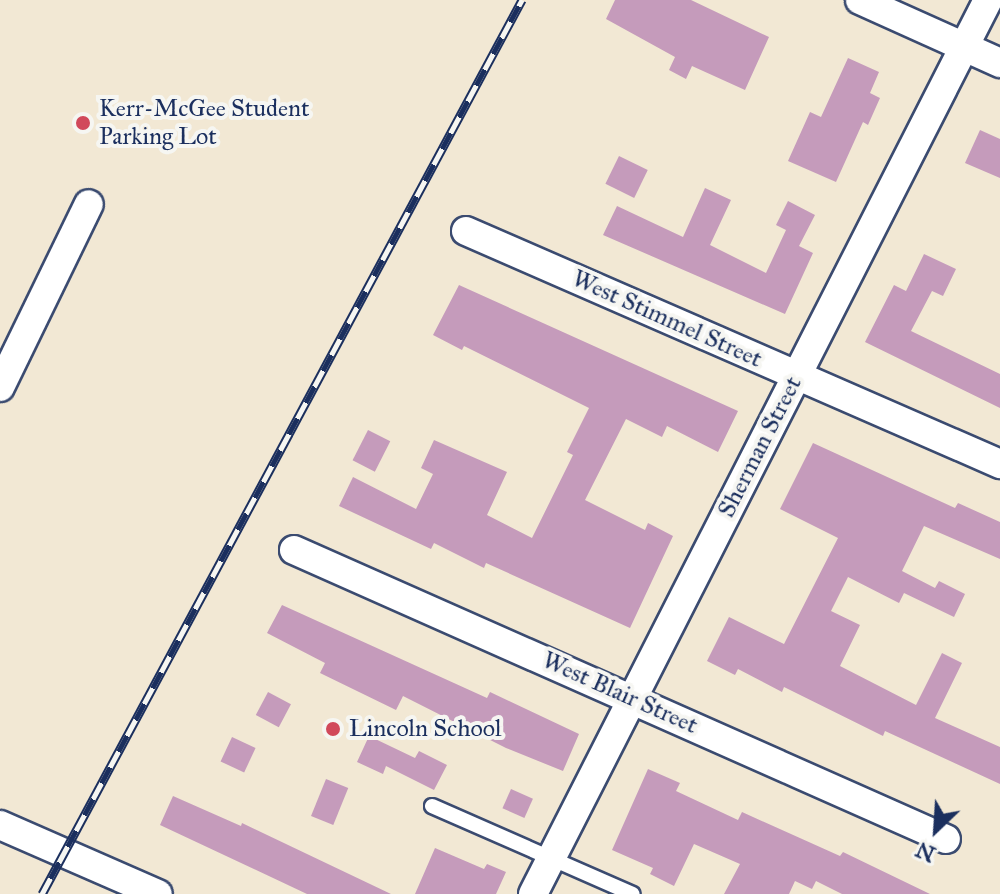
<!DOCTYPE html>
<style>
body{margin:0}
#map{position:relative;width:1000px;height:894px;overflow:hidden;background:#f2e8d4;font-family:"IM FELL Great Primer",serif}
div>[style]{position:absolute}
.building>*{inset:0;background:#c59bbb;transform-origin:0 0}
.roads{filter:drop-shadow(2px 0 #3b4b70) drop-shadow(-2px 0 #3b4b70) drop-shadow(0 2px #3b4b70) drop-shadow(0 -2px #3b4b70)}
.lane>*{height:14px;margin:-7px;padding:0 7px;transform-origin:7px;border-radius:7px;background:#fff}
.street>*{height:28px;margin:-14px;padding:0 14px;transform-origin:14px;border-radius:14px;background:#fff}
.rail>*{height:9px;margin-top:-4.5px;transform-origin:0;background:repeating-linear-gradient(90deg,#f6f6f2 0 18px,#1b2f5e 0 36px);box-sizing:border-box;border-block:2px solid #1b2f5e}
.dots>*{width:22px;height:22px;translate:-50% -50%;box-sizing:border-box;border:4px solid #f6f6f2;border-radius:50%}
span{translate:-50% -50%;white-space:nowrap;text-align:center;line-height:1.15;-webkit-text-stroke:8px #f6f6f2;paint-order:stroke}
.poi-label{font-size:24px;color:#1b2f5e}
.left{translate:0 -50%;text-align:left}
.street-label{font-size:24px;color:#1b2f5e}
.north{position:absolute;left:896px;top:790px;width:80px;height:80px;-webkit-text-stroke:6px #f6f6f2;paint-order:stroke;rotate:205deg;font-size:22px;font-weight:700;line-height:32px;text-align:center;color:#1b2f5e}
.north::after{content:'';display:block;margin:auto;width:28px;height:36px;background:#1b2f5e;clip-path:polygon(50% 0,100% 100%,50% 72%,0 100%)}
</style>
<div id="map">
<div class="building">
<i style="clip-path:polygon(615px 0,691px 0,769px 37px,745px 90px,692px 66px,686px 79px,669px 70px,675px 57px,606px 19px)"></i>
<i style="clip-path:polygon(848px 58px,879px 72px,870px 93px,880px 98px,868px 125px,863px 122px,836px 182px,788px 161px,810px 112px,821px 117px)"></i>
<i style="clip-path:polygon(980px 130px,1000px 139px,1000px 178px,965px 163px)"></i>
<i style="left:619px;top:156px;width:32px;height:31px;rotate:26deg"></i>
<i style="clip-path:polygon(705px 188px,731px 200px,710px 245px,766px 273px,786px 230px,776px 225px,788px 201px,815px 215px,799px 246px,813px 253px,785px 314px,603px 235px,617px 206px,683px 237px)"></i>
<i style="clip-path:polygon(924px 254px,956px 269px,943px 296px,932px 291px,911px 331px,1000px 374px,1000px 408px,865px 342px,894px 285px,906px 291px)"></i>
<i style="clip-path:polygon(459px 285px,738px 411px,718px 452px,667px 426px,662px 437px,626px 419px,585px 500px,645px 530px,648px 523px,673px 536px,630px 628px,486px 563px,484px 568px,434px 543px,431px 549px,339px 506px,353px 477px,416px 509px,433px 474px,421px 468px,434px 440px,507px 472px,487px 515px,532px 538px,573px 455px,567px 452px,589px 408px,464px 346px,462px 350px,433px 335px)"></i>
<i style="left:368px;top:430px;width:25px;height:34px;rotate:27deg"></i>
<i style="clip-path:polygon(813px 443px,955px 508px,958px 503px,1000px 522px,1000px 559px,924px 526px,902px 571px,935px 588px,939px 581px,965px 594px,954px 617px,904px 593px,899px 603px,848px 577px,831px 611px,860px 625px,840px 666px,916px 705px,942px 653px,962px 663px,935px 718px,1000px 747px,1000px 784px,885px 731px,883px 736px,784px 687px,782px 692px,738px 669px,735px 675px,707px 661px,729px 617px,784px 644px,838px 538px,780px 509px)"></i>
<i style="clip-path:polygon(282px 605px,487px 698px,490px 692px,579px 734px,563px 771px,506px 748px,403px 696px,396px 710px,320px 673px,325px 663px,267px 633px)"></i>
<i style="left:268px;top:692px;width:26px;height:26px;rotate:28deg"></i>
<i style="clip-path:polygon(369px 736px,415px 758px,419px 751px,447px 765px,434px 790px,386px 766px,383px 774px,357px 762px)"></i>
<i style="left:232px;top:737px;width:26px;height:27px;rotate:25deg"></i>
<i style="clip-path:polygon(648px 769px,680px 783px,676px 791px,738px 820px,742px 812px,840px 856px,843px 852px,930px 894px,842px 894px,816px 881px,812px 889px,795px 881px,789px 894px,724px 894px,740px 864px,694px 844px,674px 886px,650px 874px,653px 868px,612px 850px)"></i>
<i style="left:326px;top:779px;width:24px;height:40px;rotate:22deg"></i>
<i style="left:511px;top:789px;width:24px;height:21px;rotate:24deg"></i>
<i style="clip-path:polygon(173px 796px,241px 826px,242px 823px,391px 894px,307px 894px,160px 825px)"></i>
<i style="clip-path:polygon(435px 848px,484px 869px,487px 864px,506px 872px,496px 894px,415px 894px)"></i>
</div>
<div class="roads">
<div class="lane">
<i style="left:432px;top:806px;width:219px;rotate:23.7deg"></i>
</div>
<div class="street">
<i style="left:860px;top:0;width:154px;rotate:24.2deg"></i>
<i style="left:466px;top:231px;width:583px;rotate:23.57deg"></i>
<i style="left:0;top:387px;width:203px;rotate:-64.1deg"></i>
<i style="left:294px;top:550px;width:713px;rotate:23.91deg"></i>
<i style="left:0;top:825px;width:172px;rotate:23.6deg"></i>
<i style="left:533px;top:894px;width:1003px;rotate:-63.03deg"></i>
</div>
</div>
<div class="rail">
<i style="left:42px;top:894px;width:1015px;rotate:-61.77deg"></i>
</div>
<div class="dots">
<i style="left:83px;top:123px;background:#d1495b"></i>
<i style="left:333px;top:729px;background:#d1495b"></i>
</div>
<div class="poi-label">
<span class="left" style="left:99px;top:123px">Kerr-McGee Student<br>Parking Lot</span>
<span class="left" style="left:349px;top:729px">Lincoln School</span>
</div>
<div class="street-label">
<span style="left:667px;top:319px;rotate:24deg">West Stimmel Street</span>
<span style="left:760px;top:447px;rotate:-63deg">Sherman Street</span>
<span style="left:620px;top:693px;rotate:24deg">West Blair Street</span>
</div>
<div class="north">N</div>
</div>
